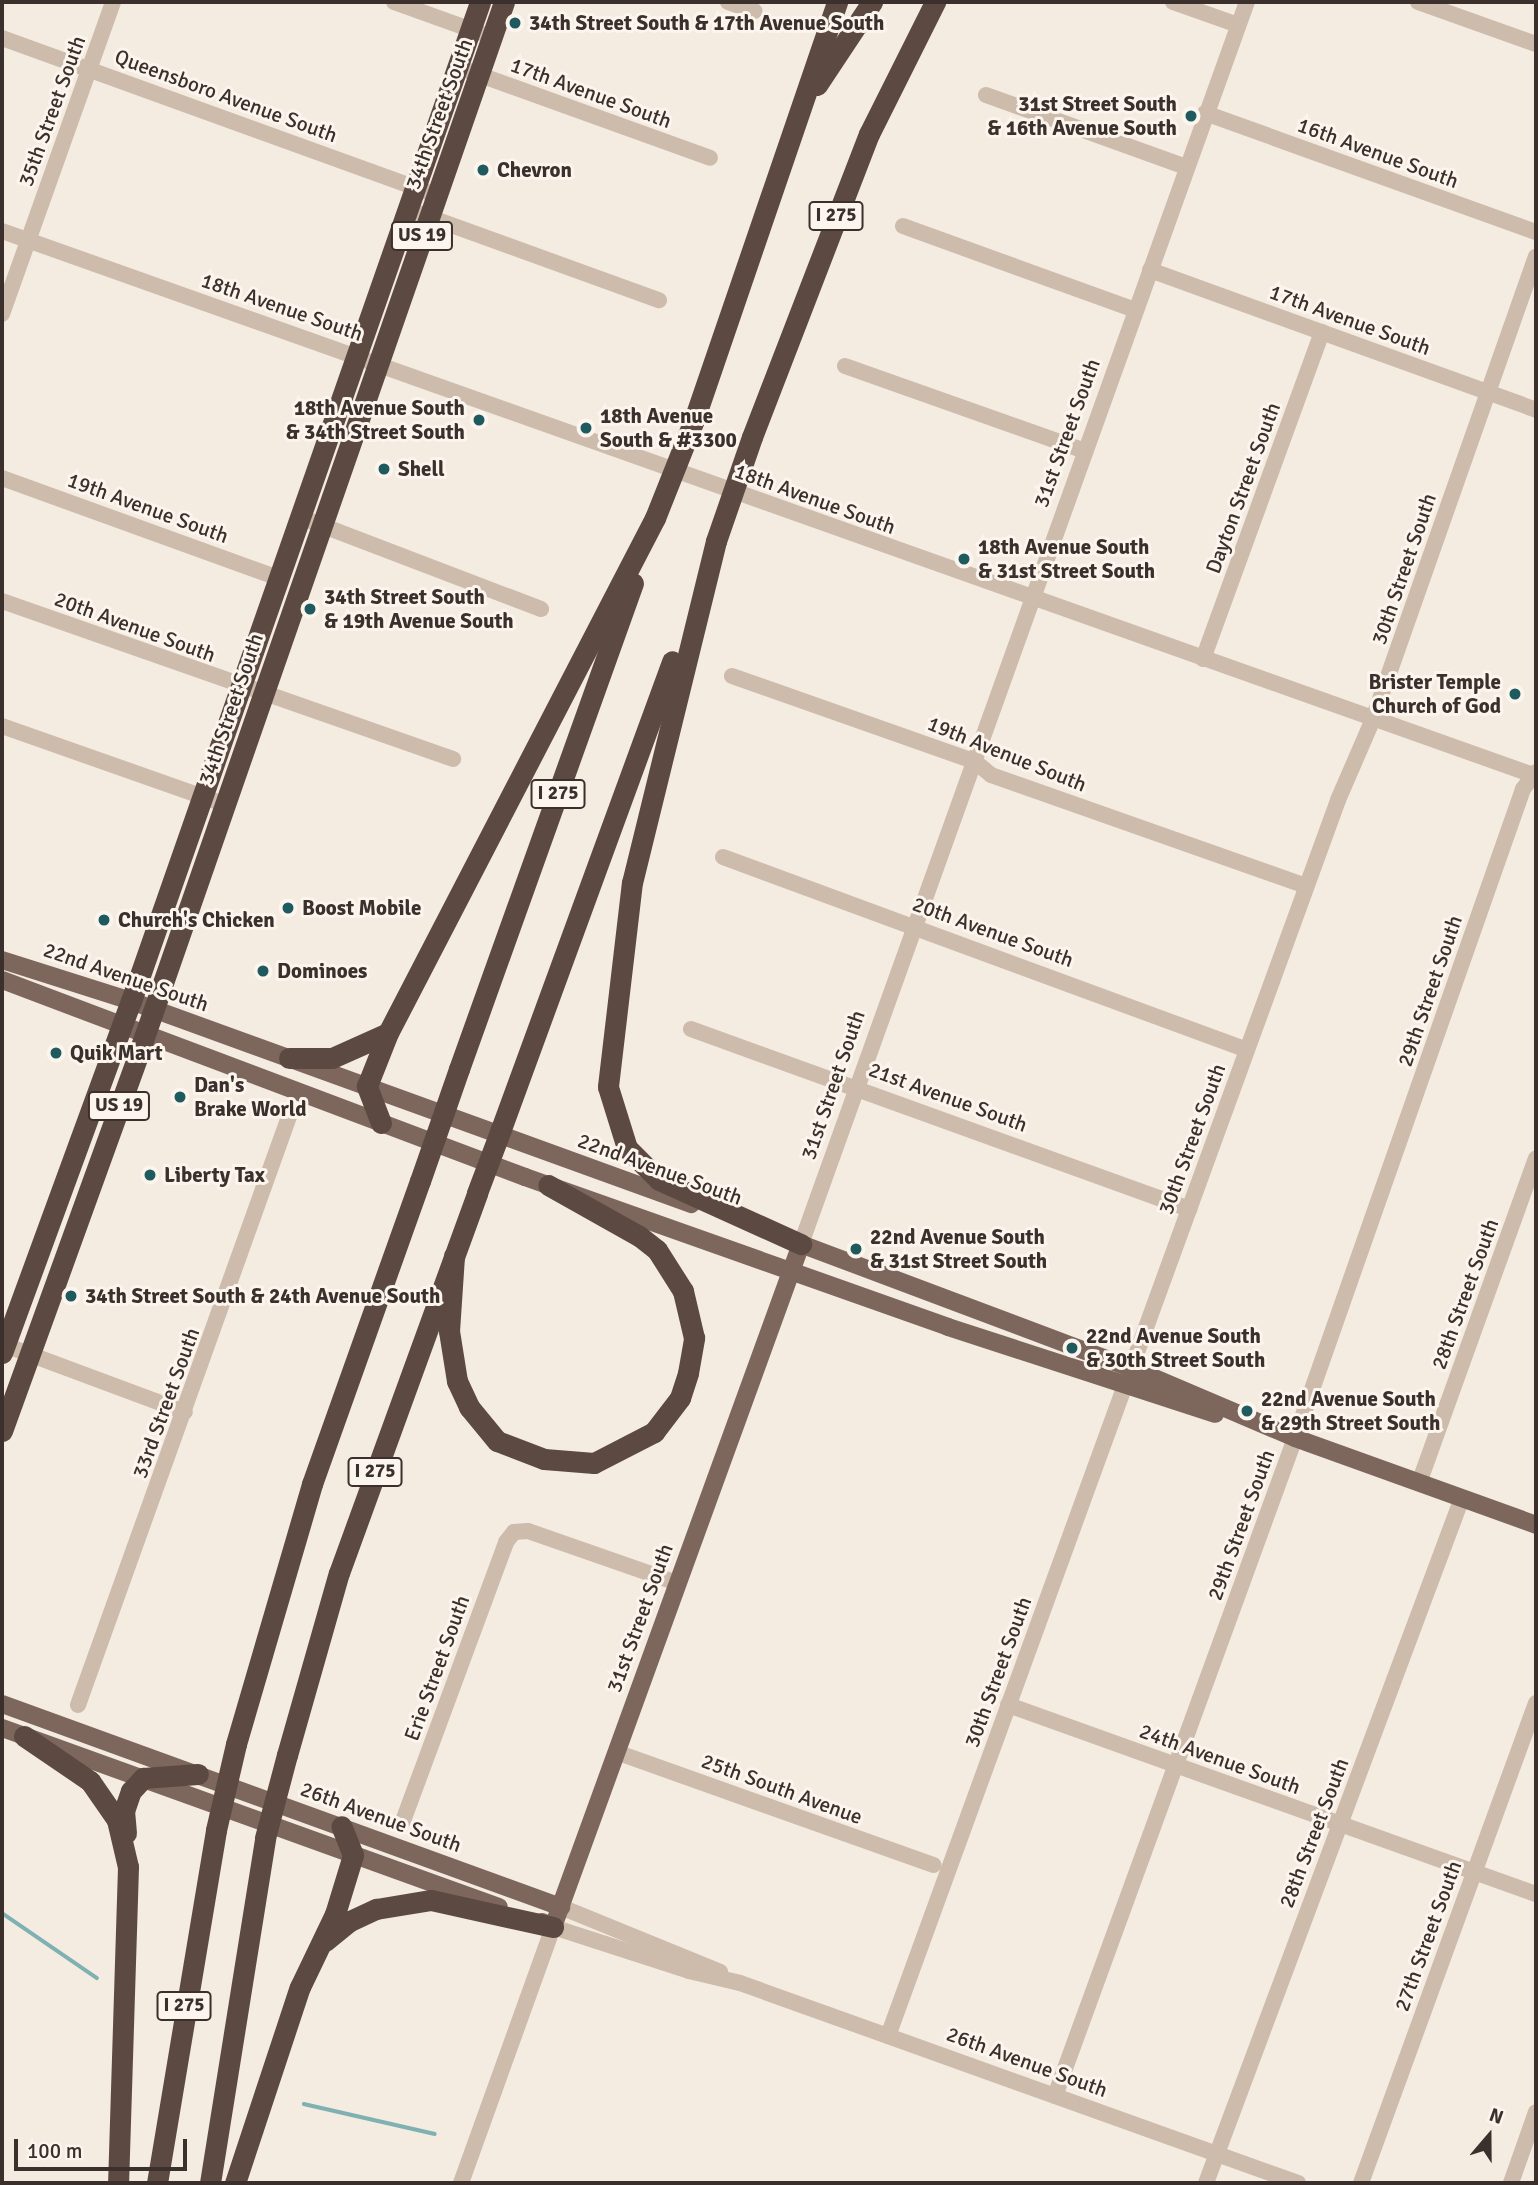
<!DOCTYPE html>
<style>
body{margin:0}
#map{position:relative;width:1538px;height:2185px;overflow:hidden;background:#f4ebe1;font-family:Signika,sans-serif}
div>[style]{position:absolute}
.stream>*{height:3.5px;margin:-1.75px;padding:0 1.75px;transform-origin:1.75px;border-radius:1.75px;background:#7fb0b2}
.minor>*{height:16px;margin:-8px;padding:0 8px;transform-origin:8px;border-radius:8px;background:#cdbbac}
.major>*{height:18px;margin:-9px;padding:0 9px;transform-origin:9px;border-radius:9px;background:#7d675c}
.highway>*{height:21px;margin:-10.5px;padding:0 10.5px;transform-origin:10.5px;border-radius:10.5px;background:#5c4a42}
.highway-bridge>*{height:21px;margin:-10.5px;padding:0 10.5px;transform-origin:10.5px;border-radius:10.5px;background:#5c4a42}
.dots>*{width:19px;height:19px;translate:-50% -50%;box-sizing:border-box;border:4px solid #fbf5ee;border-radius:50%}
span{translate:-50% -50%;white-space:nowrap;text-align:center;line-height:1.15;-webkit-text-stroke:6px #fbf5ee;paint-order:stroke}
.shield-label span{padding:2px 5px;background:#fbf5ee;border:2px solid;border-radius:5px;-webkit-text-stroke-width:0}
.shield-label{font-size:19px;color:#3b302b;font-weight:700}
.poi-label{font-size:21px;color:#3b302b;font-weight:700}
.left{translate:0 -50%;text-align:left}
.right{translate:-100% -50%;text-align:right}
.street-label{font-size:21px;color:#3b302b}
.frame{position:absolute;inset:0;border:4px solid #3b302b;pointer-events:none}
.north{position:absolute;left:1454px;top:2101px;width:70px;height:70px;-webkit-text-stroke:5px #fbf5ee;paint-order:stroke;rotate:20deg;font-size:19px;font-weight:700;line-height:28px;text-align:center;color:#3b302b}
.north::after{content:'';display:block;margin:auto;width:24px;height:32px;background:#3b302b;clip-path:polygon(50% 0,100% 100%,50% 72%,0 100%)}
.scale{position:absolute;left:14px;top:2139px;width:173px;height:32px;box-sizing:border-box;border:4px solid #3b302b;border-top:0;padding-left:9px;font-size:21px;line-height:24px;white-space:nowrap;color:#3b302b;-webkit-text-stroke:5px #fbf5ee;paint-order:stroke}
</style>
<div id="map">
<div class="stream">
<i style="left:2px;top:1913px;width:115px;rotate:34.4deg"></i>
<i style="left:304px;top:2104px;width:134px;rotate:12.9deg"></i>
</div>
<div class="minor">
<i style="left:394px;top:2px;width:91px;rotate:19.8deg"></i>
<i style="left:728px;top:2px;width:28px;rotate:19deg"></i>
<i style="left:1173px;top:2px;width:69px;rotate:19.5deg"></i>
<i style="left:1418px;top:2px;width:125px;rotate:19.6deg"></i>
<i style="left:2px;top:38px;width:462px;rotate:19.9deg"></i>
<i style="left:469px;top:71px;width:256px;rotate:19.8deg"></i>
<i style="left:986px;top:95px;width:213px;rotate:19.8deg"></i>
<i style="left:1205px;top:113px;width:352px;rotate:19.8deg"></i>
<i style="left:407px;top:209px;width:268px;rotate:19.9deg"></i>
<i style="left:903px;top:226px;width:247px;rotate:19.9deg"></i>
<i style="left:2px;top:231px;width:1628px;rotate:19.56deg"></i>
<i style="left:1150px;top:270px;width:411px;rotate:19.9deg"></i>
<i style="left:2px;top:314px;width:331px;rotate:-70.4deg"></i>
<i style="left:845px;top:366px;width:255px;rotate:19.5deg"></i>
<i style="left:2px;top:478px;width:294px;rotate:19.9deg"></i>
<i style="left:300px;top:517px;width:258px;rotate:20.9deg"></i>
<i style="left:2px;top:601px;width:478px;rotate:19.3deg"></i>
<i style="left:1203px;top:659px;width:348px;rotate:-70deg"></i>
<i style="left:732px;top:676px;width:256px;rotate:19.4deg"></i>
<i style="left:974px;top:761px;width:22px;rotate:39deg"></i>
<i style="left:991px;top:775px;width:334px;rotate:19.4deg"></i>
<i style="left:2px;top:726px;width:234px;rotate:19.4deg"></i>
<i style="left:723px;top:857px;width:558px;rotate:20.22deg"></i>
<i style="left:691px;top:1029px;width:530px;rotate:19.87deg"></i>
<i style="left:801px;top:1244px;width:1320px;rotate:-70.25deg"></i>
<i style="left:2px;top:1344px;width:195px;rotate:20.4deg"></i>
<i style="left:1419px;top:1483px;width:345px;rotate:-70.2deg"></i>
<i style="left:78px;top:1705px;width:628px;rotate:-70.27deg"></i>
<i style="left:1008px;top:1705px;width:561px;rotate:19.7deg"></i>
<i style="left:616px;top:1752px;width:337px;rotate:19.6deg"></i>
<i style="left:403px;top:1821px;width:297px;rotate:-69.7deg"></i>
<i style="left:506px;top:1542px;width:13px;rotate:-51deg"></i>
<i style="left:514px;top:1532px;width:14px;rotate:-4deg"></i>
<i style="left:528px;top:1531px;width:158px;rotate:19.2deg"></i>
<i style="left:561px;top:1907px;width:172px;rotate:22.2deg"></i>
<i style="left:888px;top:2036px;width:1315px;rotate:-69.99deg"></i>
<i style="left:1338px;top:800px;width:88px;rotate:-66.6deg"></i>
<i style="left:1373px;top:719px;width:490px;rotate:-70.6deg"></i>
<i style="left:1055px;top:2096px;width:700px;rotate:-69.96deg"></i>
<i style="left:1295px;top:1438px;width:688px;rotate:-70.64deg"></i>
<i style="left:1523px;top:789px;width:21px;rotate:-53deg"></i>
<i style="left:461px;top:2183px;width:272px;rotate:-70.2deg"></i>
<i style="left:553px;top:1927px;width:143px;rotate:17.9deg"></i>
<i style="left:689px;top:1971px;width:52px;rotate:13.2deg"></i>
<i style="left:740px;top:1983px;width:593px;rotate:19.72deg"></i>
<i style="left:1206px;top:2183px;width:731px;rotate:-69.51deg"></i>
<i style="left:1361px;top:2183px;width:511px;rotate:-69.97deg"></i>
<i style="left:1511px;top:2183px;width:75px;rotate:-70.6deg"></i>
</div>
<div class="major">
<i style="left:2px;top:960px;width:135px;rotate:17.6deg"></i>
<i style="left:131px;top:1001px;width:596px;rotate:19.93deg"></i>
<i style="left:2px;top:980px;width:559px;rotate:20.64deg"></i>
<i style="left:525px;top:1177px;width:449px;rotate:19.5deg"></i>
<i style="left:948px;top:1327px;width:281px;rotate:18deg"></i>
<i style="left:790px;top:1240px;width:364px;rotate:20.6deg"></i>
<i style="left:1131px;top:1368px;width:178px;rotate:23.1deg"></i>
<i style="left:1295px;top:1438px;width:256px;rotate:19.8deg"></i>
<i style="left:2px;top:1704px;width:595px;rotate:19.96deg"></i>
<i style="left:2px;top:1728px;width:528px;rotate:19.81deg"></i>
<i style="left:542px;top:1922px;width:12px;rotate:24deg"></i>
<i style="left:553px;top:1927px;width:727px;rotate:-70.04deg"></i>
</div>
<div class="highway">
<i style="left:817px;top:85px;width:100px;rotate:-56.5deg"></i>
<i style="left:694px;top:420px;width:442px;rotate:-71.1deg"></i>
<i style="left:752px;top:437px;width:325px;rotate:-68.9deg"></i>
<i style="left:869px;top:134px;width:148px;rotate:-63.4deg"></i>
<i style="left:716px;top:541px;width:351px;rotate:103.8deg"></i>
<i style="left:632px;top:882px;width:206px;rotate:96.7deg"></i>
<i style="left:608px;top:1087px;width:64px;rotate:72.7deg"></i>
<i style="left:627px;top:1148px;width:45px;rotate:45deg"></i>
<i style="left:659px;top:1180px;width:156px;rotate:24.3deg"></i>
<i style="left:289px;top:1058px;width:43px"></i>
<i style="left:332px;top:1058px;width:61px;rotate:-24.1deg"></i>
<i style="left:459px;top:1069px;width:516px;rotate:-70.3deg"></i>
<i style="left:381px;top:1123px;width:40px;rotate:-111deg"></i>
<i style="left:367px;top:1086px;width:57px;rotate:-68.4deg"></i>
<i style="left:388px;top:1033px;width:580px;rotate:-62.6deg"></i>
<i style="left:501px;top:1129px;width:498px;rotate:-69.9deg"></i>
<i style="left:454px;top:1256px;width:75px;rotate:93.8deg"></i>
<i style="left:449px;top:1331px;width:51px;rotate:80.9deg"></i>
<i style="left:457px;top:1381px;width:29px;rotate:65deg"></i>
<i style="left:469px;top:1407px;width:44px;rotate:50.5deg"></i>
<i style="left:497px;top:1441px;width:50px;rotate:21deg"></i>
<i style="left:544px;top:1459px;width:50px;rotate:4.6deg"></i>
<i style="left:594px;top:1463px;width:68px;rotate:-27.3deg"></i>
<i style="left:654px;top:1432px;width:43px;rotate:-52.6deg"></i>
<i style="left:680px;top:1398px;width:26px;rotate:-72deg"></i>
<i style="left:688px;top:1373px;width:36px;rotate:-80deg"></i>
<i style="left:694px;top:1338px;width:48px;rotate:-103.2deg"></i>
<i style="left:683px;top:1291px;width:49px;rotate:-122.4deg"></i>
<i style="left:657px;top:1250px;width:23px;rotate:-142deg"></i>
<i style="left:639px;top:1236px;width:104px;rotate:-150.7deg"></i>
<i style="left:2px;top:1353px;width:375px;rotate:-69.9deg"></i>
<i style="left:131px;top:1001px;width:1058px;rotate:-70.74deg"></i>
<i style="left:2px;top:1431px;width:406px;rotate:-70.1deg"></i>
<i style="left:140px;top:1049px;width:1108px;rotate:-70.83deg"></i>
<i style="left:24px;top:1736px;width:80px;rotate:34.3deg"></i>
<i style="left:90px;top:1781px;width:47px;rotate:55.3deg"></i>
<i style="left:117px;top:1820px;width:48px;rotate:76.8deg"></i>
<i style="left:128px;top:1867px;width:316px;rotate:91.8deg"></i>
<i style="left:236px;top:1744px;width:271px;rotate:-73.7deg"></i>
<i style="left:312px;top:1484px;width:322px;rotate:-70.4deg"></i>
<i style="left:287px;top:1755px;width:189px;rotate:-74.1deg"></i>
<i style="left:339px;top:1573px;width:404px;rotate:-70deg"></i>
<i style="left:126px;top:1833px;width:22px;rotate:-95deg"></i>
<i style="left:124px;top:1811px;width:21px;rotate:-71deg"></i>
<i style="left:131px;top:1791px;width:18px;rotate:-47deg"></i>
<i style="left:143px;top:1778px;width:55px;rotate:-4.2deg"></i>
<i style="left:325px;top:1941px;width:32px;rotate:-39deg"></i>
<i style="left:350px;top:1921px;width:29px;rotate:-25deg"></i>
<i style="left:376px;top:1909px;width:56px;rotate:-9.3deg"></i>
<i style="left:431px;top:1900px;width:125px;rotate:12.5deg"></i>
<i style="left:157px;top:2183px;width:358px;rotate:-80.5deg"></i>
<i style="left:210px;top:2183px;width:349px;rotate:-80.9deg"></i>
<i style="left:235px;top:2183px;width:206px;rotate:-71.7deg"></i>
<i style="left:300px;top:1987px;width:81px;rotate:-64.4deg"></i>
<i style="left:335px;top:1914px;width:62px;rotate:-73deg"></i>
<i style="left:353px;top:1855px;width:31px;rotate:-112deg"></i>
</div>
<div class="highway-bridge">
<i style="left:655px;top:518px;width:105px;rotate:-68.3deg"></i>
<i style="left:716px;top:541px;width:110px;rotate:-70.9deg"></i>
<i style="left:420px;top:1181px;width:119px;rotate:-70.8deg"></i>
<i style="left:477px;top:1193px;width:68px;rotate:-69.4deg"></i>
<i style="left:216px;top:1830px;width:88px;rotate:-76.9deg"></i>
<i style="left:265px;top:1838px;width:86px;rotate:-75.2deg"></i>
</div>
<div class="dots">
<i style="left:515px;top:23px;background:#1f5a5e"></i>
<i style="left:1191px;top:116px;background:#1f5a5e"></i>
<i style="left:483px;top:170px;background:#1f5a5e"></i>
<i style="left:479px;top:420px;background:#1f5a5e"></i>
<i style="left:586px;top:428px;background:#1f5a5e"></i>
<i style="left:384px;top:469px;background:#1f5a5e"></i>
<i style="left:964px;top:559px;background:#1f5a5e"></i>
<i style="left:310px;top:609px;background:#1f5a5e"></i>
<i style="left:1515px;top:694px;background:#1f5a5e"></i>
<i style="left:288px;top:908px;background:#1f5a5e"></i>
<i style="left:104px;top:920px;background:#1f5a5e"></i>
<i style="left:263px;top:971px;background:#1f5a5e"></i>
<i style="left:56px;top:1053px;background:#1f5a5e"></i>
<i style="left:180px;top:1097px;background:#1f5a5e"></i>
<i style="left:150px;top:1175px;background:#1f5a5e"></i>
<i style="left:856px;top:1249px;background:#1f5a5e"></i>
<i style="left:71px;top:1296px;background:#1f5a5e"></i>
<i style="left:1072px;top:1348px;background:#1f5a5e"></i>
<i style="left:1247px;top:1411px;background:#1f5a5e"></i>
</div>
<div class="shield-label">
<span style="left:836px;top:216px">I 275</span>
<span style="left:422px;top:236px">US 19</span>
<span style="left:558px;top:794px">I 275</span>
<span style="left:119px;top:1106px">US 19</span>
<span style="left:375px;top:1472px">I 275</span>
<span style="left:184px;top:2006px">I 275</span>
</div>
<div class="poi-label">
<span class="left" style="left:529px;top:23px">34th Street South &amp; 17th Avenue South</span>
<span class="right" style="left:1177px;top:116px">31st Street South<br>&amp; 16th Avenue South</span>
<span class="left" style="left:497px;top:170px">Chevron</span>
<span class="right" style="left:465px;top:420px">18th Avenue South<br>&amp; 34th Street South</span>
<span class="left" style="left:600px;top:428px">18th Avenue<br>South &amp; #3300</span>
<span class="left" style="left:398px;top:469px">Shell</span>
<span class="left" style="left:978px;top:559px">18th Avenue South<br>&amp; 31st Street South</span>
<span class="left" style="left:324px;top:609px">34th Street South<br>&amp; 19th Avenue South</span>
<span class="right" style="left:1501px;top:694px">Brister Temple<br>Church of God</span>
<span class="left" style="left:302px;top:908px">Boost Mobile</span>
<span class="left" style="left:118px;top:920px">Church's Chicken</span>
<span class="left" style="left:277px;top:971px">Dominoes</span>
<span class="left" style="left:70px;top:1053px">Quik Mart</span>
<span class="left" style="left:194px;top:1097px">Dan's<br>Brake World</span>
<span class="left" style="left:164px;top:1175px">Liberty Tax</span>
<span class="left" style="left:870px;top:1249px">22nd Avenue South<br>&amp; 31st Street South</span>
<span class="left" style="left:85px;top:1296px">34th Street South &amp; 24th Avenue South</span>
<span class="left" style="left:1086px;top:1348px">22nd Avenue South<br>&amp; 30th Street South</span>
<span class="left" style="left:1261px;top:1411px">22nd Avenue South<br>&amp; 29th Street South</span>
</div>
<div class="street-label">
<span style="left:591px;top:93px;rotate:20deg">17th Avenue South</span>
<span style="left:226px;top:96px;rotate:20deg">Queensboro Avenue South</span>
<span style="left:52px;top:111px;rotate:-70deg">35th Street South</span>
<span style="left:439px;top:114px;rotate:-70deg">34th Street South</span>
<span style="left:1378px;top:153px;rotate:20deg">16th Avenue South</span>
<span style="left:282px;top:307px;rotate:19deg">18th Avenue South</span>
<span style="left:1350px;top:320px;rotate:20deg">17th Avenue South</span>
<span style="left:1067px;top:433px;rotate:-70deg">31st Street South</span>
<span style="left:1243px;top:488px;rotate:-70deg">Dayton Street South</span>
<span style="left:815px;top:499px;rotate:20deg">18th Avenue South</span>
<span style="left:148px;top:508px;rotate:20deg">19th Avenue South</span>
<span style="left:1404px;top:569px;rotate:-71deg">30th Street South</span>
<span style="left:135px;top:627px;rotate:20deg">20th Avenue South</span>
<span style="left:231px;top:709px;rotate:-71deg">34th Street South</span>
<span style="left:1007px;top:754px;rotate:22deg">19th Avenue South</span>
<span style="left:993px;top:932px;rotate:20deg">20th Avenue South</span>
<span style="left:126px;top:977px;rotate:19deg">22nd Avenue South</span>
<span style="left:1430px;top:991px;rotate:-71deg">29th Street South</span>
<span style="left:833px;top:1085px;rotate:-71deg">31st Street South</span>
<span style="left:948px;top:1097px;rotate:20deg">21st Avenue South</span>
<span style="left:1192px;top:1139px;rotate:-70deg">30th Street South</span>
<span style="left:660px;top:1169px;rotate:20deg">22nd Avenue South</span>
<span style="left:1465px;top:1294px;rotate:-70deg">28th Street South</span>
<span style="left:166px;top:1403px;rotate:-70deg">33rd Street South</span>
<span style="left:1241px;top:1525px;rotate:-70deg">29th Street South</span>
<span style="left:640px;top:1618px;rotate:-70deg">31st Street South</span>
<span style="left:437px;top:1668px;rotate:-70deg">Erie Street South</span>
<span style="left:998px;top:1672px;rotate:-70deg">30th Street South</span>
<span style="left:1220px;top:1759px;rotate:20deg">24th Avenue South</span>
<span style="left:782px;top:1789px;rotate:20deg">25th South Avenue</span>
<span style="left:381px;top:1817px;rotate:20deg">26th Avenue South</span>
<span style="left:1314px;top:1833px;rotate:-69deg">28th Street South</span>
<span style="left:1428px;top:1936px;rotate:-70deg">27th Street South</span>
<span style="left:1027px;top:2062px;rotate:20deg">26th Avenue South</span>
</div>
<div class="frame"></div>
<div class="north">N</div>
<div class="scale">100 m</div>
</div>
